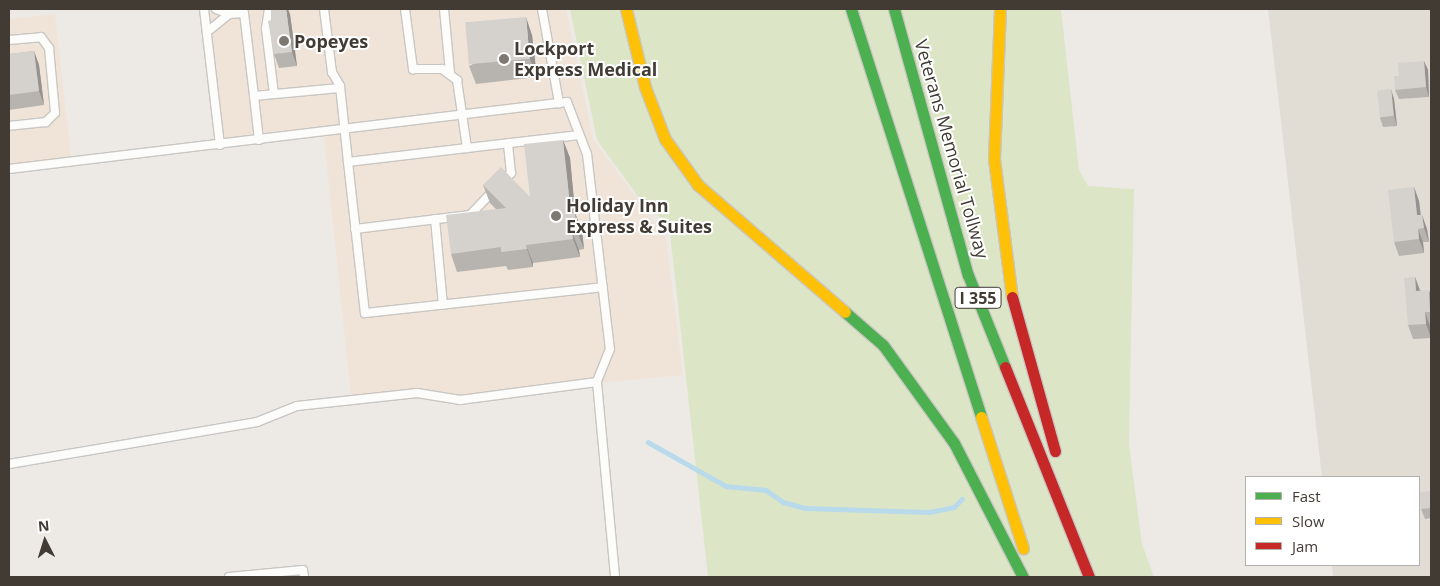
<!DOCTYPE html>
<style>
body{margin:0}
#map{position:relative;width:1440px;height:586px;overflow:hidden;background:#edeae6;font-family:"Open Sans",sans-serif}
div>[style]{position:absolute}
.residential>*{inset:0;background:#e1dcd4}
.commercial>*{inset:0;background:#f0e4d9}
.green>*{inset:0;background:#dce6c7}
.stream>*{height:4.5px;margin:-2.25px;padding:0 2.25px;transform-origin:2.25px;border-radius:2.25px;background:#b8daea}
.roads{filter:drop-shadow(1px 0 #c9c6c2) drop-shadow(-1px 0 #c9c6c2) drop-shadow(0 1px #c9c6c2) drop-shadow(0 -1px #c9c6c2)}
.lane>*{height:8px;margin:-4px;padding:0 4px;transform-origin:4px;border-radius:4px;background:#fcfcfb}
.fast>*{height:11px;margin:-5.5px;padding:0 5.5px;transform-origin:5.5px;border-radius:5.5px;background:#4caf50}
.slow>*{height:11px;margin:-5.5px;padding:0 5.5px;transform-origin:5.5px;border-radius:5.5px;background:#ffc107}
.jam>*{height:11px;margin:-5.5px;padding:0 5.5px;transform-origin:5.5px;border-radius:5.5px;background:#c62828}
.wall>*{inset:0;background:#b7b4b0}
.shaded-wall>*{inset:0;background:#959290}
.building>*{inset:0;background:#d5d1cd;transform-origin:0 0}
.dots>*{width:14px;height:14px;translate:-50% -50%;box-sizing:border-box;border:2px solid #fff;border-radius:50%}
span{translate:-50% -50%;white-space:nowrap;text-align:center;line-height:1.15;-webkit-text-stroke:4px #fff;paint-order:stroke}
.shield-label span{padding:1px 4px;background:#fff;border:1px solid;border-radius:4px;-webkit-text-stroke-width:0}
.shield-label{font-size:16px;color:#423b34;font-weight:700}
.poi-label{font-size:18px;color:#423b34;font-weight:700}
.left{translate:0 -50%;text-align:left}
.street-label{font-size:18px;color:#423b34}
.frame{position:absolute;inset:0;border:10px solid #423b34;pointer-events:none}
.legend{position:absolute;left:1245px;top:476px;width:175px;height:90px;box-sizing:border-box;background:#fff;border:1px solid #b3b1ae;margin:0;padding:6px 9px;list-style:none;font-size:15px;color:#423b34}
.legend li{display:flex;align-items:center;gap:10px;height:25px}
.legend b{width:25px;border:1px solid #b3b1ae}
.north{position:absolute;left:20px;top:516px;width:50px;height:50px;-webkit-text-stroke:4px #fff;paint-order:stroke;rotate:355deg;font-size:14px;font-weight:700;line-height:20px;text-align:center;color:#423b34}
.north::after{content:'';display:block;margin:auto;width:18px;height:22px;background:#423b34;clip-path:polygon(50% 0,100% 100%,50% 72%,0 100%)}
</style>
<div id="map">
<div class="residential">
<i style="clip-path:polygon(1268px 9px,1431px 9px,1431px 577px,1333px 577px,1332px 565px,1419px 565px,1419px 477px,1322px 477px)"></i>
</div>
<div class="commercial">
<i style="clip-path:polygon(209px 9px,566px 9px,593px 139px,666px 238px,683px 375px,460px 396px,415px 388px,351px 396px,323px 129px,222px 141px)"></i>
<i style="clip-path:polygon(55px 14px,71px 159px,9px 165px,9px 19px)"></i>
</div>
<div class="green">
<i style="clip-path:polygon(570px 9px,1061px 9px,1079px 170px,1088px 186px,1134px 189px,1129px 444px,1142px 544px,1154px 577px,708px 577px,669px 224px,645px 206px,597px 140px)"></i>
</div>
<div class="stream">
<i style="left:648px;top:442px;width:90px;rotate:29.4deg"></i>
<i style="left:726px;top:486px;width:40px;rotate:5.7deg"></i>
<i style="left:766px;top:490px;width:21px;rotate:35deg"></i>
<i style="left:783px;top:502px;width:24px;rotate:15deg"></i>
<i style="left:806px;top:508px;width:123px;rotate:1.9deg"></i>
<i style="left:929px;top:512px;width:25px;rotate:-11deg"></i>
<i style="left:954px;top:507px;width:11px;rotate:-45deg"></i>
</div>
<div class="roads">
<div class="lane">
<i style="left:204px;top:9px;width:137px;rotate:83.3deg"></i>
<i style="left:216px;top:9px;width:14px;rotate:21deg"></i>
<i style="left:269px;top:9px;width:20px;rotate:99deg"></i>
<i style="left:266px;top:29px;width:65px;rotate:83deg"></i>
<i style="left:324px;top:9px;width:64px;rotate:82.8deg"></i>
<i style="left:332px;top:72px;width:16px;rotate:60deg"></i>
<i style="left:340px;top:86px;width:76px;rotate:84deg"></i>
<i style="left:405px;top:9px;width:61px;rotate:82.4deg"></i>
<i style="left:413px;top:69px;width:29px"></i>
<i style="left:442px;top:69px;width:19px;rotate:36deg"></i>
<i style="left:457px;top:80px;width:69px;rotate:81.6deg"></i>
<i style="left:467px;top:148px;width:113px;rotate:-6.6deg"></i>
<i style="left:444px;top:9px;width:63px;rotate:84.6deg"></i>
<i style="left:542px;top:9px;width:96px;rotate:79.7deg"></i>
<i style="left:207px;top:32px;width:28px;rotate:-39deg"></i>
<i style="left:229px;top:14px;width:15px;rotate:-4deg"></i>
<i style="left:244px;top:13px;width:84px;rotate:83.1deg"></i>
<i style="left:9px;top:40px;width:32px;rotate:-5deg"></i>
<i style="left:41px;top:37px;width:14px;rotate:54deg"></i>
<i style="left:49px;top:48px;width:65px;rotate:84.7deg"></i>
<i style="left:55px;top:113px;width:13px;rotate:135deg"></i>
<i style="left:46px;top:122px;width:37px;rotate:174deg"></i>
<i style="left:259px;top:140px;width:44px;rotate:-96.5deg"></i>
<i style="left:254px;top:96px;width:86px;rotate:-5.3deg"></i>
<i style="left:467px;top:148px;width:120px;rotate:173.3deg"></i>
<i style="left:348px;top:162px;width:152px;rotate:83.6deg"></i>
<i style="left:365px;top:313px;width:239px;rotate:-6.2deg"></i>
<i style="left:9px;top:169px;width:562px;rotate:-6.85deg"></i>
<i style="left:567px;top:102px;width:56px;rotate:69deg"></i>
<i style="left:587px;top:154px;width:196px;rotate:83.3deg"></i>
<i style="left:610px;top:349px;width:35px;rotate:112deg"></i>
<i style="left:597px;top:382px;width:196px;rotate:84.7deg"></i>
<i style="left:502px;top:182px;width:13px;rotate:-45deg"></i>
<i style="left:511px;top:173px;width:30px;rotate:-96deg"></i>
<i style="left:435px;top:219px;width:86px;rotate:84.7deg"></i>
<i style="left:355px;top:229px;width:116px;rotate:-6.9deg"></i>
<i style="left:470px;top:215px;width:35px;rotate:-46deg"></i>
<i style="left:9px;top:464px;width:252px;rotate:-9.6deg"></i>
<i style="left:257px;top:422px;width:43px;rotate:-21.8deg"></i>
<i style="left:297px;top:406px;width:121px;rotate:-6.2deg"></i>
<i style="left:417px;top:393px;width:44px;rotate:9.2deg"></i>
<i style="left:460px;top:400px;width:138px;rotate:-7.5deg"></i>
<i style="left:229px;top:577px;width:74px;rotate:-5.4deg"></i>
<i style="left:303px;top:570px;width:7px;rotate:82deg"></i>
</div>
<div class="fast">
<i style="left:851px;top:9px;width:428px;rotate:72.3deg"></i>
<i style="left:894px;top:9px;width:276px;rotate:74.5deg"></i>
<i style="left:968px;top:275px;width:99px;rotate:68.1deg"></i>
<i style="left:845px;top:312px;width:50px;rotate:41deg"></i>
<i style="left:883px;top:345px;width:121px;rotate:54.1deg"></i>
<i style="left:954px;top:443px;width:151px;rotate:62.8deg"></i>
</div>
<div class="slow">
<i style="left:626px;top:9px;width:80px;rotate:76.3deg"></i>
<i style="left:645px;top:87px;width:56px;rotate:69deg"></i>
<i style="left:665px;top:139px;width:57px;rotate:54.3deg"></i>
<i style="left:698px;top:185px;width:194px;rotate:40.8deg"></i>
<i style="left:1000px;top:9px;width:150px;rotate:92.3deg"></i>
<i style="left:994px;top:159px;width:139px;rotate:82.6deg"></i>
<i style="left:981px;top:417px;width:138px;rotate:72.2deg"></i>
</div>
<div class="jam">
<i style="left:1012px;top:297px;width:160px;rotate:74.4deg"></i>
<i style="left:1005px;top:367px;width:226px;rotate:68.2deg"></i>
</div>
</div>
<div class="wall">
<i style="clip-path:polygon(290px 14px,297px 66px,279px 68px,274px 54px)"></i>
<i style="clip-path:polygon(532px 35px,537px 77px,476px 84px,469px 66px)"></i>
<i style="clip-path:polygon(34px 51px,39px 65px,44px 105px,9px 110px,9px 54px)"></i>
<i style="clip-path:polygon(1424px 61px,1428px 70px,1429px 97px,1399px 99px,1395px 90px,1399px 76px)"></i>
<i style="clip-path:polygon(1394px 99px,1397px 126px,1383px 127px,1380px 118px)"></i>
<i style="clip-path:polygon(563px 140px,570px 158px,575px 213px,582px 231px,584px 249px,579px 250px,580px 257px,533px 263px,533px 267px,508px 270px,506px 266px,457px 272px,451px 254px,496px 209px,490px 203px,483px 185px,530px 197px)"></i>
<i style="clip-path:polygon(1414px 187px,1419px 201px,1421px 215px,1422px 215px,1427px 229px,1429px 242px,1423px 242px,1424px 253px,1399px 256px,1394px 242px)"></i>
<i style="clip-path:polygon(1415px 277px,1420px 290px,1431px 297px,1431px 326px,1430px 326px,1431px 338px,1413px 339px,1408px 325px)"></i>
<i style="clip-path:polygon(1431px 491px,1431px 518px,1425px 519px,1421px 509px)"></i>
</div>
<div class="shaded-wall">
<i style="clip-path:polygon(286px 9px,288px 9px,290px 14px,297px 66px,292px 52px)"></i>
<i style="clip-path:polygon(526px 17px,532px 35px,537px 77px,530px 59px)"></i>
<i style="clip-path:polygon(34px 51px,39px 65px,44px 105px,39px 91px)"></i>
<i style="clip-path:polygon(1424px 61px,1428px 70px,1429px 97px,1426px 87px)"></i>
<i style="clip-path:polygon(1391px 89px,1394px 99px,1397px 126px,1394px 116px)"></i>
<i style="clip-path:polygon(563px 140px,570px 158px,577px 232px,571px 214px)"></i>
<i style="clip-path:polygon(1414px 187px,1419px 201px,1422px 229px,1417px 215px)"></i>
<i style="clip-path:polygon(575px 213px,582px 231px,584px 249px,577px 231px)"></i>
<i style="clip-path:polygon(1422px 215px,1427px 229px,1429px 242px,1424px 228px)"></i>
<i style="clip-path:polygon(1418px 229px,1423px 242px,1424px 253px,1419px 239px)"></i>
<i style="clip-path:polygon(572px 232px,579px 250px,580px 257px,573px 239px)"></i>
<i style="clip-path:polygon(526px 245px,533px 263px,533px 267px,527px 249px)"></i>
<i style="clip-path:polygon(1415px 277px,1420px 291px,1416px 291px)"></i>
<i style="clip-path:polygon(1429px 290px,1431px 297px,1431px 315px,1430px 312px)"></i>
<i style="clip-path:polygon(1425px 312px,1430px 326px,1431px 338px,1426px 324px)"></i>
</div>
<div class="building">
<i style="clip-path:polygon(271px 9px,286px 9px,292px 52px,274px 54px,268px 21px,271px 20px)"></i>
<i style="left:526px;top:17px;width:42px;height:61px;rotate:85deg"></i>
<i style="clip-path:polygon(34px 51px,39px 91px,9px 95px,9px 54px)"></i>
<i style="clip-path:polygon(1424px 61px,1426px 87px,1395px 90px,1394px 76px,1399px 76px,1398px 63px)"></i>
<i style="left:1391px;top:89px;width:27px;height:14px;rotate:84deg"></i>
<i style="clip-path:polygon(563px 140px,571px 214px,575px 213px,577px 231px,572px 232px,573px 239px,526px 245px,527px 249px,501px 252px,501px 247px,451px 254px,446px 215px,506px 208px,483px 185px,501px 167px,530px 197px,524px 144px)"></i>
<i style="clip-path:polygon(1414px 187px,1417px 215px,1422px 215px,1424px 228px,1418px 229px,1419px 239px,1394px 242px,1388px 190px)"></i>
<i style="clip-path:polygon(1415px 277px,1416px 291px,1429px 290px,1430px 312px,1425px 312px,1426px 324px,1408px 325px,1404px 278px)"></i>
<i style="clip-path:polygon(1431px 491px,1431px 508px,1421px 509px,1419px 492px)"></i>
</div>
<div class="dots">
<i style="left:284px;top:41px;background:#7e7872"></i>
<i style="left:504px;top:59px;background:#7e7872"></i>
<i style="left:556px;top:216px;background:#7e7872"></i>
</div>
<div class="shield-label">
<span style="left:978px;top:298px">I 355</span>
</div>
<div class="poi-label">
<span class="left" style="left:294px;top:41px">Popeyes</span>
<span class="left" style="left:514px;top:59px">Lockport<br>Express Medical</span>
<span class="left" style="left:566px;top:216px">Holiday Inn<br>Express &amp; Suites</span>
</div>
<div class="street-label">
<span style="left:952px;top:149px;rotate:74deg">Veterans Memorial Tollway</span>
</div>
<div class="frame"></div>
<ul class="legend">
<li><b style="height:6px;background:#4caf50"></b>Fast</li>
<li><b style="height:6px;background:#ffc107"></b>Slow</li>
<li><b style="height:6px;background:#c62828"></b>Jam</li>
</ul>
<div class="north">N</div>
</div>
